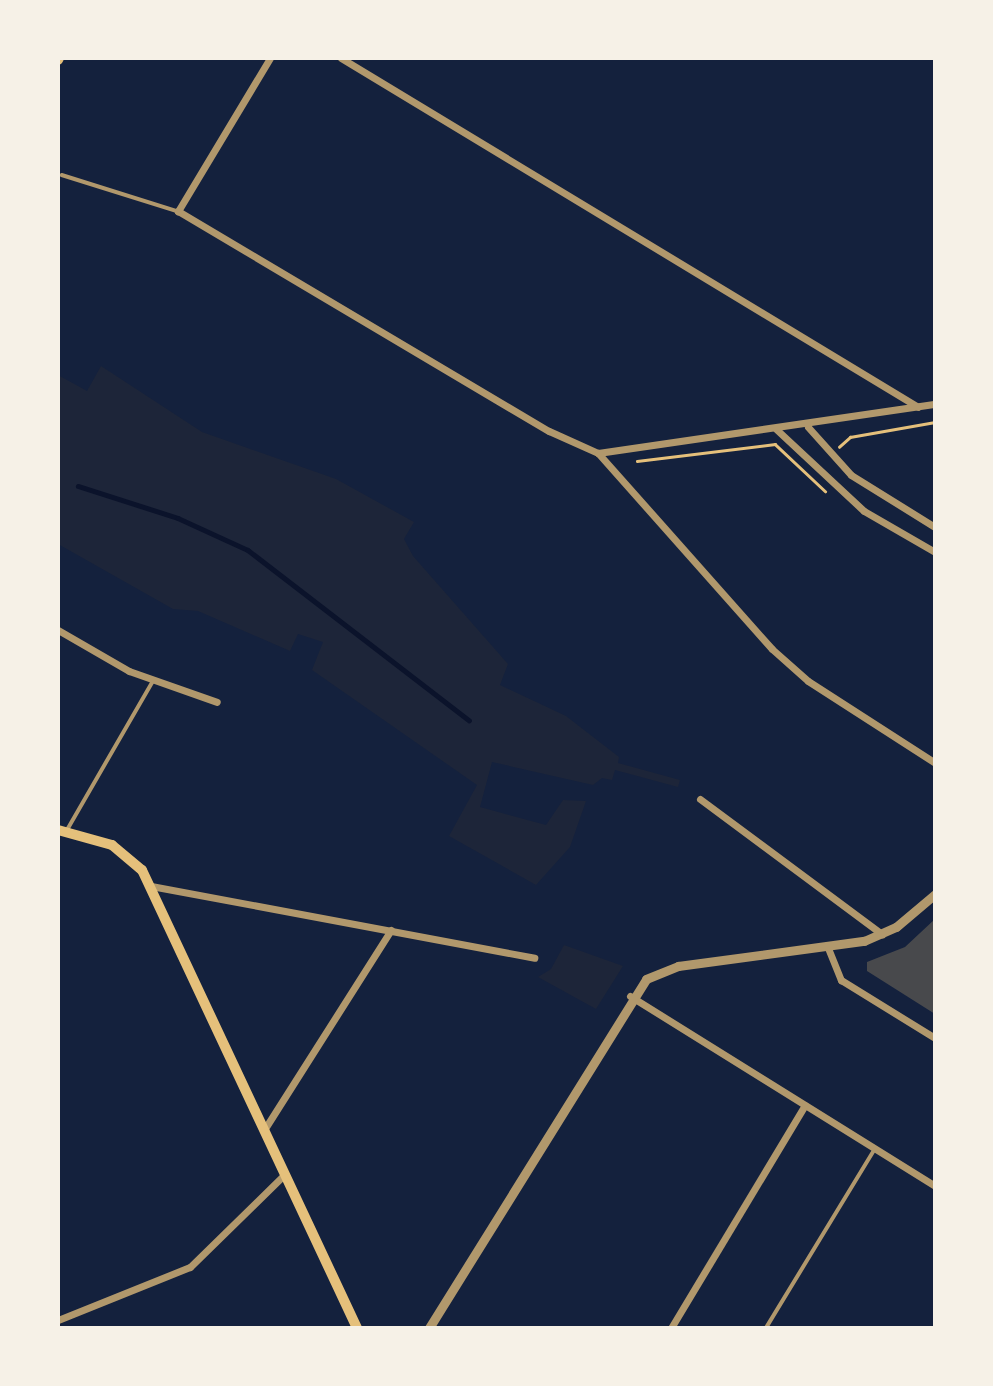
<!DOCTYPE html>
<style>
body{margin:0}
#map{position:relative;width:993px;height:1386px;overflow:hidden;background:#14213d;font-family:"Space Grotesk",sans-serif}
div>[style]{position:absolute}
.green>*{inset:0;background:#1d2539}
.stream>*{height:4.5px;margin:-2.25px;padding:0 2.25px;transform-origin:2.25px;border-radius:2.25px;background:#0b132b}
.building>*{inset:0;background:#48494c}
.path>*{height:2.5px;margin:-1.25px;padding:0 1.25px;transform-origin:1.25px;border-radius:1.25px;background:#e5c07b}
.service>*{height:3.5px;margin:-1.75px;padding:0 1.75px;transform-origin:1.75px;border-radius:1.75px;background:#b1986c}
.minor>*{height:7px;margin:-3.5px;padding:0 3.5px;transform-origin:3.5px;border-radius:3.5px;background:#b1986c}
.tertiary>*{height:9px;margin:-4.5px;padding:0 4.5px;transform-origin:4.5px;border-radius:4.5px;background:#b1986c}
.secondary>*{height:10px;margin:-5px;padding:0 5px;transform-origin:5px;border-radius:5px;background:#e5c07b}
span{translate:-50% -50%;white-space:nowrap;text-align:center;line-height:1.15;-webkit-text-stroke:5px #f6f1e7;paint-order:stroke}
.frame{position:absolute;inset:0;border:60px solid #f6f1e7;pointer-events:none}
</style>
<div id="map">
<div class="green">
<i style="clip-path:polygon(101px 366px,202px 432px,336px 479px,414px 522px,404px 539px,413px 556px,508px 664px,500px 685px,566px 716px,619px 757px,618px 763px,680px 780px,678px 787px,615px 770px,612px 780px,602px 778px,593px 785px,492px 762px,480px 807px,546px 825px,563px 800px,586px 801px,570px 847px,536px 885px,449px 836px,477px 785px,312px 670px,323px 642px,298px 634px,290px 651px,198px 611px,173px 609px,58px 544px,58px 375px,87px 391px)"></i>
<i style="clip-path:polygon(564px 945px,623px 966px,596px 1009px,538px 977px,551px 969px)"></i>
</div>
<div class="stream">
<i style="left:78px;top:486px;width:105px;rotate:17.7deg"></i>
<i style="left:178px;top:518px;width:77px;rotate:24.6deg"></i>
<i style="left:248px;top:550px;width:279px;rotate:37.6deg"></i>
</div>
<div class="building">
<i style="clip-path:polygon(935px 919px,935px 1014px,867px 971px,867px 962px,905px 947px)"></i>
</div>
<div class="path">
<i style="left:839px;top:447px;width:15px;rotate:-42deg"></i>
<i style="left:850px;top:437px;width:86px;rotate:-10deg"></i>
<i style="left:637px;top:461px;width:139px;rotate:-7deg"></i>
<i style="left:775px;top:444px;width:69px;rotate:43.2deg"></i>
</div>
<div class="service">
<i style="left:62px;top:175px;width:121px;rotate:17.4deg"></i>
<i style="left:67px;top:830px;width:172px;rotate:-60deg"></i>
<i style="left:766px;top:1328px;width:210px;rotate:-58.7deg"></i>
</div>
<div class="minor">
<i style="left:270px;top:58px;width:179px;rotate:121deg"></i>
<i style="left:178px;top:211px;width:431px;rotate:30.7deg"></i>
<i style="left:549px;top:431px;width:54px;rotate:24.2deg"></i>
<i style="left:598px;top:453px;width:262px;rotate:48.4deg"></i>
<i style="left:772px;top:649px;width:48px;rotate:41.6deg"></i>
<i style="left:808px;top:681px;width:151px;rotate:32.8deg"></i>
<i style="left:341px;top:58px;width:674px;rotate:31.17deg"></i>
<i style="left:808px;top:427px;width:64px;rotate:48.1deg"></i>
<i style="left:851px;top:475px;width:99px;rotate:31.8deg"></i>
<i style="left:776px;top:429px;width:120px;rotate:43deg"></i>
<i style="left:864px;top:511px;width:82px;rotate:30deg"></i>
<i style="left:598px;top:453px;width:341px;rotate:-8.3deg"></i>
<i style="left:58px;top:630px;width:82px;rotate:30deg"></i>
<i style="left:129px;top:671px;width:93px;rotate:19.4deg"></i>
<i style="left:700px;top:799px;width:227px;rotate:36.6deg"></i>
<i style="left:151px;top:886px;width:390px;rotate:10.6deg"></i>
<i style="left:828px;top:948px;width:35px;rotate:68deg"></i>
<i style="left:841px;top:980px;width:110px;rotate:31.7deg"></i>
<i style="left:630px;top:996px;width:359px;rotate:31.9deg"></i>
<i style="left:264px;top:1130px;width:237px;rotate:-57.6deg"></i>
<i style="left:58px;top:1320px;width:142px;rotate:-21.9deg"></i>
<i style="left:190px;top:1267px;width:130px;rotate:-44.4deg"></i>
<i style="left:671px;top:1328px;width:260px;rotate:-59deg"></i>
</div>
<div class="tertiary">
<i style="left:429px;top:1328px;width:411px;rotate:-58.1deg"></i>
<i style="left:646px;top:979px;width:35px;rotate:-22deg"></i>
<i style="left:678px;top:966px;width:188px;rotate:-7.7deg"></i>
<i style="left:864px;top:941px;width:35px;rotate:-24deg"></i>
<i style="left:896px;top:927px;width:51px;rotate:-40.2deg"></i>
</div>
<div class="secondary">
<i style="left:58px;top:60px;width:2px;rotate:-63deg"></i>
<i style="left:58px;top:830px;width:56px;rotate:15.5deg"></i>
<i style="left:112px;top:845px;width:39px;rotate:40deg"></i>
<i style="left:142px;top:870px;width:506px;rotate:64.85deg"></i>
</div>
<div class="frame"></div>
</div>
